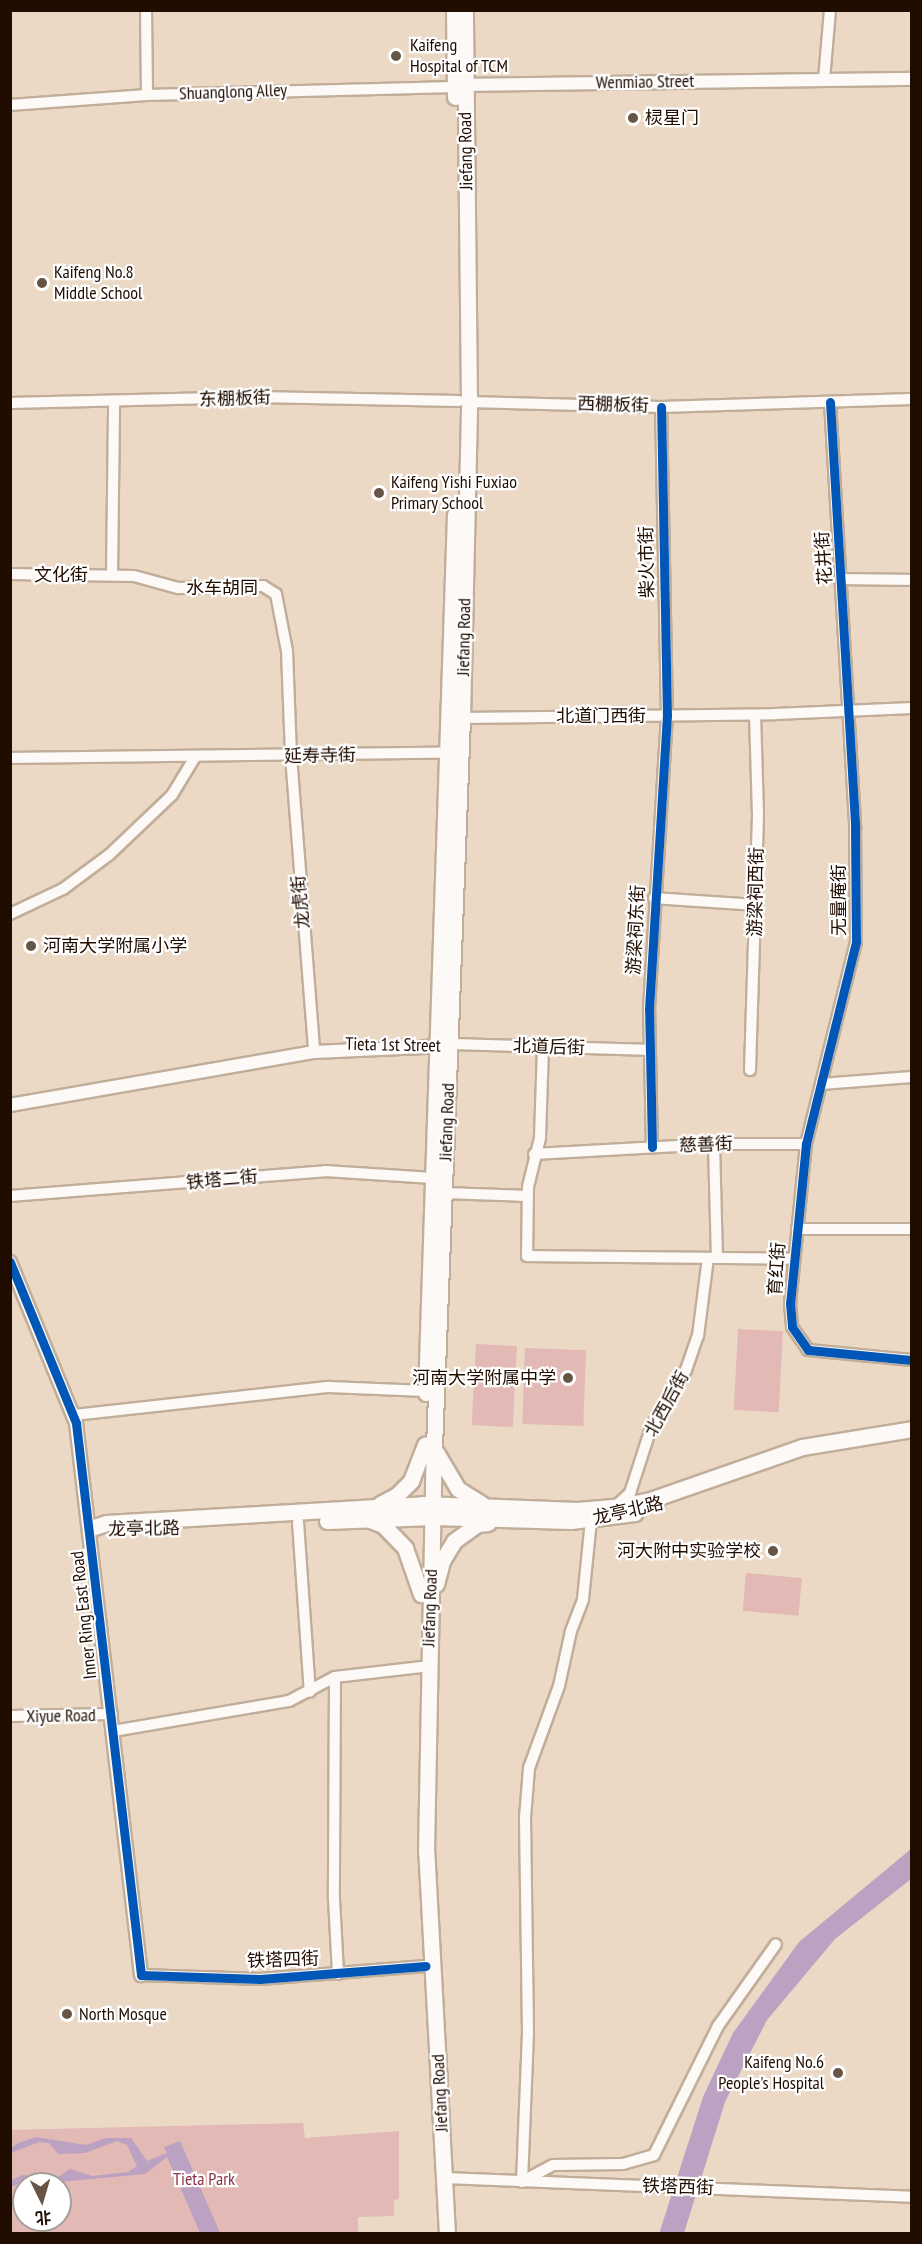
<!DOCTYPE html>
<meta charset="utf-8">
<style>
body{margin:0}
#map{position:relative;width:922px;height:2244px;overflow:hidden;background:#ebd8c5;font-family:"PT Sans Narrow","Noto Sans SC",sans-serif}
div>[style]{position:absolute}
.green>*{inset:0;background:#e2b9b4;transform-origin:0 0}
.water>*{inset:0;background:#bba1c2}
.roads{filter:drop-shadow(2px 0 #c1ae9a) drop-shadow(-2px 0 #c1ae9a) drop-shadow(0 2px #c1ae9a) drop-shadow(0 -2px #c1ae9a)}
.minor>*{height:10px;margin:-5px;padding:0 5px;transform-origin:5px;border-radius:5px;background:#fcf9f6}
.tertiary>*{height:12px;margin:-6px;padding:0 6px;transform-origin:6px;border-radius:6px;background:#fcf9f6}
.secondary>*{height:15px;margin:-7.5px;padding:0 7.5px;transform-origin:7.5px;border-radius:7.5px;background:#fcf9f6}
.cycleway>*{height:9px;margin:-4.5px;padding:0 4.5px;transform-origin:4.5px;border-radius:4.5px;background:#0057b8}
.dots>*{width:16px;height:16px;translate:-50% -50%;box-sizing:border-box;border:3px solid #fff;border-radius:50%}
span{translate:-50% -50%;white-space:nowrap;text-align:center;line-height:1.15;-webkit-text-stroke:4.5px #fff;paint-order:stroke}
.poi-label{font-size:18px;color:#210d00}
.left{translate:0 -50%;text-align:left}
.right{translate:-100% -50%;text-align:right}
.street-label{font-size:18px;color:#210d00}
.park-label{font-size:18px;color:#893548}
.frame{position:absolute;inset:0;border:12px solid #210d00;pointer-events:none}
.north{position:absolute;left:12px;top:2172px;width:60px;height:60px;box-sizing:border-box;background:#fff;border:2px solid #a69e99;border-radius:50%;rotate:175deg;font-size:16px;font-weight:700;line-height:24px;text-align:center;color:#210d00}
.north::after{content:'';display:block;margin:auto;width:21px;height:27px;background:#685445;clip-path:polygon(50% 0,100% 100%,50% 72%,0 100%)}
</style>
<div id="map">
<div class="green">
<i style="left:738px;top:1329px;width:45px;height:81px;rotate:3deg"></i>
<i style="left:476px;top:1344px;width:41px;height:81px;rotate:3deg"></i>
<i style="left:525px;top:1348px;width:61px;height:76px;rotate:2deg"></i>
<i style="left:746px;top:1573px;width:56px;height:38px;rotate:5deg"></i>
<i style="clip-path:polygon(evenodd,303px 2123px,305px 2138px,399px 2131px,399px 2199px,394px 2200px,394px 2216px,358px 2217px,358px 2233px,11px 2233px,10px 2130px,303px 2123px,24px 2184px,60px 2184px,60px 2220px,24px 2220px,24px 2184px)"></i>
</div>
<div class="water">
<i style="clip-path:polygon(911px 1849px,911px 1879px,835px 1939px,767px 2020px,725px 2102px,684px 2233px,659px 2234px,703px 2097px,733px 2033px,799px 1942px)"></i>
<i style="clip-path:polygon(36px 2137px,86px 2145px,105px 2138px,131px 2138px,147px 2161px,167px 2153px,164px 2147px,180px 2141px,220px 2233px,200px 2233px,167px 2157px,145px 2174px,48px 2183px,25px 2181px,11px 2187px,11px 2180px,23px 2175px,58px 2177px,70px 2169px,92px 2176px,128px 2172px,137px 2166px,127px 2145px,117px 2141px,85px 2153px,58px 2154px,49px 2143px,39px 2142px,11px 2153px,11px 2148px,18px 2143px)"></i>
</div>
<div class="roads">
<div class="minor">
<i style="left:146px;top:10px;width:85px;rotate:89.3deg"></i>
<i style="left:824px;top:80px;width:70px;rotate:-85.1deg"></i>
<i style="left:10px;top:105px;width:137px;rotate:-4.2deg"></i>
<i style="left:147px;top:95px;width:308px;rotate:-1.5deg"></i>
<i style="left:469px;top:402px;width:192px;rotate:1.5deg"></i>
<i style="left:661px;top:407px;width:251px;rotate:-1.8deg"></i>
<i style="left:830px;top:402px;width:427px;rotate:86.6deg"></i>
<i style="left:855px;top:828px;width:114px;rotate:89.5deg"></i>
<i style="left:856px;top:942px;width:208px;rotate:103.9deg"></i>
<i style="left:806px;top:1144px;width:160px;rotate:95.7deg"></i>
<i style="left:790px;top:1303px;width:24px;rotate:85deg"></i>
<i style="left:792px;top:1327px;width:28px;rotate:55deg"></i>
<i style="left:808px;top:1350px;width:104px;rotate:5.5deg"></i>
<i style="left:10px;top:403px;width:247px;rotate:-1.4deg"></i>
<i style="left:257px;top:397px;width:202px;rotate:1.1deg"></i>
<i style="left:10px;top:574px;width:124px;rotate:0.9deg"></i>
<i style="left:134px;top:576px;width:46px;rotate:15.3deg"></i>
<i style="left:178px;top:588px;width:85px;rotate:-1.3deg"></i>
<i style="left:263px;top:586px;width:15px;rotate:32deg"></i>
<i style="left:276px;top:594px;width:58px;rotate:79.1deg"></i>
<i style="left:287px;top:651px;width:105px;rotate:87.8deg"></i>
<i style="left:291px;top:756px;width:292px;rotate:85.5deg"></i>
<i style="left:112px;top:575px;width:173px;rotate:-89.3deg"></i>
<i style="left:842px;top:579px;width:70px;rotate:0.8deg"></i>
<i style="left:462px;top:718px;width:313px;rotate:-0.7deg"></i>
<i style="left:775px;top:714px;width:137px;rotate:-2.5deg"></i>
<i style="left:10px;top:758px;width:436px;rotate:-0.7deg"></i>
<i style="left:654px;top:898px;width:102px;rotate:3.9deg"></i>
<i style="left:10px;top:914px;width:59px;rotate:-25.3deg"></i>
<i style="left:63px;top:889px;width:57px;rotate:-36.5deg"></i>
<i style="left:109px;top:855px;width:87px;rotate:-43.6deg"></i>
<i style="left:172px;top:795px;width:44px;rotate:-58.8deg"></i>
<i style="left:450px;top:1044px;width:198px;rotate:1.7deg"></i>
<i style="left:543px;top:1047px;width:91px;rotate:91.9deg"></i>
<i style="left:540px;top:1138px;width:50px;rotate:103.8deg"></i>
<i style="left:528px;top:1187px;width:69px;rotate:90.8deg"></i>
<i style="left:527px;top:1256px;width:267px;rotate:0.6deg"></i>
<i style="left:750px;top:1070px;width:255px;rotate:-88.2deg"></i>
<i style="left:758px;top:815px;width:100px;rotate:-91.7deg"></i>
<i style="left:821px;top:1084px;width:91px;rotate:-4.4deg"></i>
<i style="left:714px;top:1144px;width:114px;rotate:88.5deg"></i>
<i style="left:652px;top:1147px;width:138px;rotate:-91.2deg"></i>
<i style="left:649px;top:1009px;width:294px;rotate:-86.5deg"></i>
<i style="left:667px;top:716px;width:309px;rotate:-91.1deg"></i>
<i style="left:534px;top:1154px;width:180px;rotate:-3.2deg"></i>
<i style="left:714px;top:1144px;width:92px"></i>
<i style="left:444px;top:1193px;width:84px;rotate:2deg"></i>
<i style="left:10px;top:1196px;width:316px;rotate:-4.5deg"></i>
<i style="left:325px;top:1171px;width:108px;rotate:3.7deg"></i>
<i style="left:797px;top:1229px;width:115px"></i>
<i style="left:74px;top:1415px;width:257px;rotate:-6.3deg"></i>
<i style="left:329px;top:1387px;width:97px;rotate:2.4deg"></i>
<i style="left:615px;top:1507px;width:21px;rotate:-43deg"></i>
<i style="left:630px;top:1493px;width:71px;rotate:-72.1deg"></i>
<i style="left:652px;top:1425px;width:65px;rotate:-58.3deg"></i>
<i style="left:686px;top:1370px;width:36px;rotate:-71deg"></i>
<i style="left:698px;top:1336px;width:79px;rotate:-82.7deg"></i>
<i style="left:298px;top:1522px;width:170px;rotate:86deg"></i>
<i style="left:335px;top:1677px;width:222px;rotate:90.3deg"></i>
<i style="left:334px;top:1899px;width:75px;rotate:86.9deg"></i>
<i style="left:10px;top:1716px;width:102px;rotate:-1.1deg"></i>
<i style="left:113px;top:1731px;width:179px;rotate:-9.7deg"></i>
<i style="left:289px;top:1701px;width:52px;rotate:-27.6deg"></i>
<i style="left:335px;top:1677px;width:87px;rotate:-6.6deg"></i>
<i style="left:141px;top:1975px;width:119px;rotate:1.9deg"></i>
<i style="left:260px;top:1979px;width:166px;rotate:-4.5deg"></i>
<i style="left:445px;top:2178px;width:467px;rotate:2.3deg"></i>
<i style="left:523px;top:2181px;width:34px;rotate:-28deg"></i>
<i style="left:553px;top:2165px;width:70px;rotate:-0.8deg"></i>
<i style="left:623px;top:2164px;width:32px;rotate:-16deg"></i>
<i style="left:654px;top:2155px;width:144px;rotate:-63.6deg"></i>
<i style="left:718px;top:2026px;width:100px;rotate:-54.7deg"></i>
<i style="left:522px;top:2182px;width:150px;rotate:-87.7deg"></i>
<i style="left:528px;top:2032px;width:214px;rotate:-90.8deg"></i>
<i style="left:525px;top:1818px;width:50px;rotate:-85.4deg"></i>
<i style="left:529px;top:1768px;width:87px;rotate:-69.9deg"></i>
<i style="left:559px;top:1686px;width:56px;rotate:-77.7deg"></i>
<i style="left:571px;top:1631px;width:34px;rotate:-69deg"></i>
<i style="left:583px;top:1599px;width:79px;rotate:-84.2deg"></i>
</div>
<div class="tertiary">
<i style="left:465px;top:85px;width:447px;rotate:-0.8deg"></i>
<i style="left:10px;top:1105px;width:309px;rotate:-9.9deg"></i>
<i style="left:314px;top:1052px;width:132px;rotate:-2.6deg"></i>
<i style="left:10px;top:1262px;width:174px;rotate:67.7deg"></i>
<i style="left:76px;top:1423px;width:556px;rotate:83.28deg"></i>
</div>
<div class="secondary">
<i style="left:454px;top:10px;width:87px;rotate:89.3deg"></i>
<i style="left:426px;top:1393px;width:879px;rotate:-88.11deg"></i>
<i style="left:436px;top:1452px;width:43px;rotate:59.3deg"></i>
<i style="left:458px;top:1489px;width:28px;rotate:32deg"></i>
<i style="left:380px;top:1504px;width:19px;rotate:-28deg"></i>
<i style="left:397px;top:1495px;width:20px;rotate:-45deg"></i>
<i style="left:411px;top:1481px;width:39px;rotate:-69deg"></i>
<i style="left:368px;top:1519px;width:16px;rotate:22deg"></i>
<i style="left:383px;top:1525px;width:32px;rotate:46deg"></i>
<i style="left:405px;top:1548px;width:49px;rotate:70.8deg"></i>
<i style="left:327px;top:1521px;width:106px;rotate:-2.2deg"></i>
<i style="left:433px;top:1517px;width:138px;rotate:1.7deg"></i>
<i style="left:571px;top:1521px;width:64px;rotate:-7.1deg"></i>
<i style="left:91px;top:1528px;width:16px;rotate:-18deg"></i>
<i style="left:106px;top:1523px;width:318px;rotate:-3.4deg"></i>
<i style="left:423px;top:1504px;width:154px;rotate:2.2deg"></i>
<i style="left:577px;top:1510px;width:38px;rotate:-5deg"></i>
<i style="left:615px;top:1507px;width:33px;rotate:-11deg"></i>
<i style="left:647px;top:1501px;width:164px;rotate:-19.2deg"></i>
<i style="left:802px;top:1447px;width:111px;rotate:-9.3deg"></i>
<i style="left:436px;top:1584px;width:24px;rotate:-75deg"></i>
<i style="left:442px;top:1561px;width:23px;rotate:-59deg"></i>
<i style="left:454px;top:1541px;width:29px;rotate:-36deg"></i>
<i style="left:477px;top:1524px;width:11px;rotate:-5deg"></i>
<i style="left:447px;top:2234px;width:383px;rotate:-93.1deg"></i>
<i style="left:426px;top:1852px;width:405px;rotate:-88.9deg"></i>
<i style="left:434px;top:1447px;width:730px;rotate:-87.8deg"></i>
<i style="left:462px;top:718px;width:316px;rotate:-88.7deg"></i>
<i style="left:469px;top:402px;width:392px;rotate:-90.6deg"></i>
</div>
</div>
<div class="cycleway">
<i style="left:830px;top:402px;width:427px;rotate:86.6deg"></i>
<i style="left:855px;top:828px;width:114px;rotate:89.5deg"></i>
<i style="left:856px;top:942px;width:208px;rotate:103.9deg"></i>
<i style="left:806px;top:1144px;width:160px;rotate:95.7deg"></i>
<i style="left:790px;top:1303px;width:24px;rotate:85deg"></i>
<i style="left:792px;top:1327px;width:28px;rotate:55deg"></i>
<i style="left:808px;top:1350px;width:104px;rotate:5.5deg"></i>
<i style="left:652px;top:1147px;width:138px;rotate:-91.2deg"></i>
<i style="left:649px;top:1009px;width:294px;rotate:-86.5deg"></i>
<i style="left:667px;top:716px;width:309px;rotate:-91.1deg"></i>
<i style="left:10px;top:1262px;width:174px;rotate:67.7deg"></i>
<i style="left:76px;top:1423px;width:556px;rotate:83.28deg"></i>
<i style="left:141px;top:1975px;width:119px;rotate:1.9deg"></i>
<i style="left:260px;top:1979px;width:166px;rotate:-4.5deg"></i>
</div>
<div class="dots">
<i style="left:396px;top:56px;background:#685445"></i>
<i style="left:633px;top:118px;background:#685445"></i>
<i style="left:42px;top:283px;background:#685445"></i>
<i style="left:379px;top:493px;background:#685445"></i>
<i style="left:31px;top:946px;background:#685445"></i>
<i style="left:568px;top:1378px;background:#685445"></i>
<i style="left:773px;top:1551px;background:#685445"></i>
<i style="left:67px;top:2014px;background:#685445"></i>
<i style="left:838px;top:2073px;background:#685445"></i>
</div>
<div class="poi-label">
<span class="left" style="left:410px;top:56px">Kaifeng<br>Hospital of TCM</span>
<span class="left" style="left:645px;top:118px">棂星门</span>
<span class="left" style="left:54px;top:283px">Kaifeng No.8<br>Middle School</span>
<span class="left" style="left:391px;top:493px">Kaifeng Yishi Fuxiao<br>Primary School</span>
<span class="left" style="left:43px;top:946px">河南大学附属小学</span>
<span class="right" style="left:556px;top:1378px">河南大学附属中学</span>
<span class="right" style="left:761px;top:1551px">河大附中实验学校</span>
<span class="left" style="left:79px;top:2014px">North Mosque</span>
<span class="right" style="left:824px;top:2073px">Kaifeng No.6<br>People's Hospital</span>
</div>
<div class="street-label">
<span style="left:645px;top:82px;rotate:-1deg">Wenmiao Street</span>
<span style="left:233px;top:92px;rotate:-2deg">Shuanglong Alley</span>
<span style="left:466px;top:151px;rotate:-91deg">Jiefang Road</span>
<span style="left:235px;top:399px;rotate:-2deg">东棚板街</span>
<span style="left:613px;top:405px;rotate:2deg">西棚板街</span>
<span style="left:824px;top:558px;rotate:-94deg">花井街</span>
<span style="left:647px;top:562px;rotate:-91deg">柴火市街</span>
<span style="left:61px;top:575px">文化街</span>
<span style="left:222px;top:588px">水车胡同</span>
<span style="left:464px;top:637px;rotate:-89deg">Jiefang Road</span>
<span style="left:601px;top:716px">北道门西街</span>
<span style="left:320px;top:756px;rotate:-1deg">延寿寺街</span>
<span style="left:756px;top:892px;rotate:-89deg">游梁祠西街</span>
<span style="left:839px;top:900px;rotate:-90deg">无量庵街</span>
<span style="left:301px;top:902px;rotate:-95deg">龙虎街</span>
<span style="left:636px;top:930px;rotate:-87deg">游梁祠东街</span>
<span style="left:393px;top:1045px;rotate:1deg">Tieta 1st Street</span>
<span style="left:549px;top:1047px;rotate:2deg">北道后街</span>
<span style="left:447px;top:1122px;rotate:-88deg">Jiefang Road</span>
<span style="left:706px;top:1145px;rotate:-2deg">慈善街</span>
<span style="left:222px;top:1180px;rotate:-5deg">铁塔二街</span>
<span style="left:777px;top:1269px;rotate:-86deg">育红街</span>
<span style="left:667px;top:1404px;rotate:-61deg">北西后街</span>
<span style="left:628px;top:1511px;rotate:-13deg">龙亭北路</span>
<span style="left:144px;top:1529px;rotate:-1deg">龙亭北路</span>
<span style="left:430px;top:1608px;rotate:-88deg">Jiefang Road</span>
<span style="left:84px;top:1615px;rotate:-96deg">Inner Ring East Road</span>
<span style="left:61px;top:1716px;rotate:-1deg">Xiyue Road</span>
<span style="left:283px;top:1960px;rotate:-2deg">铁塔四街</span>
<span style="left:440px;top:2093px;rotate:-93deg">Jiefang Road</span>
<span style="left:678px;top:2187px;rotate:2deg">铁塔西街</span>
</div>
<div class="park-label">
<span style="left:204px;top:2179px">Tieta Park</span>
</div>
<div class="frame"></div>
<div class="north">北</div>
</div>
